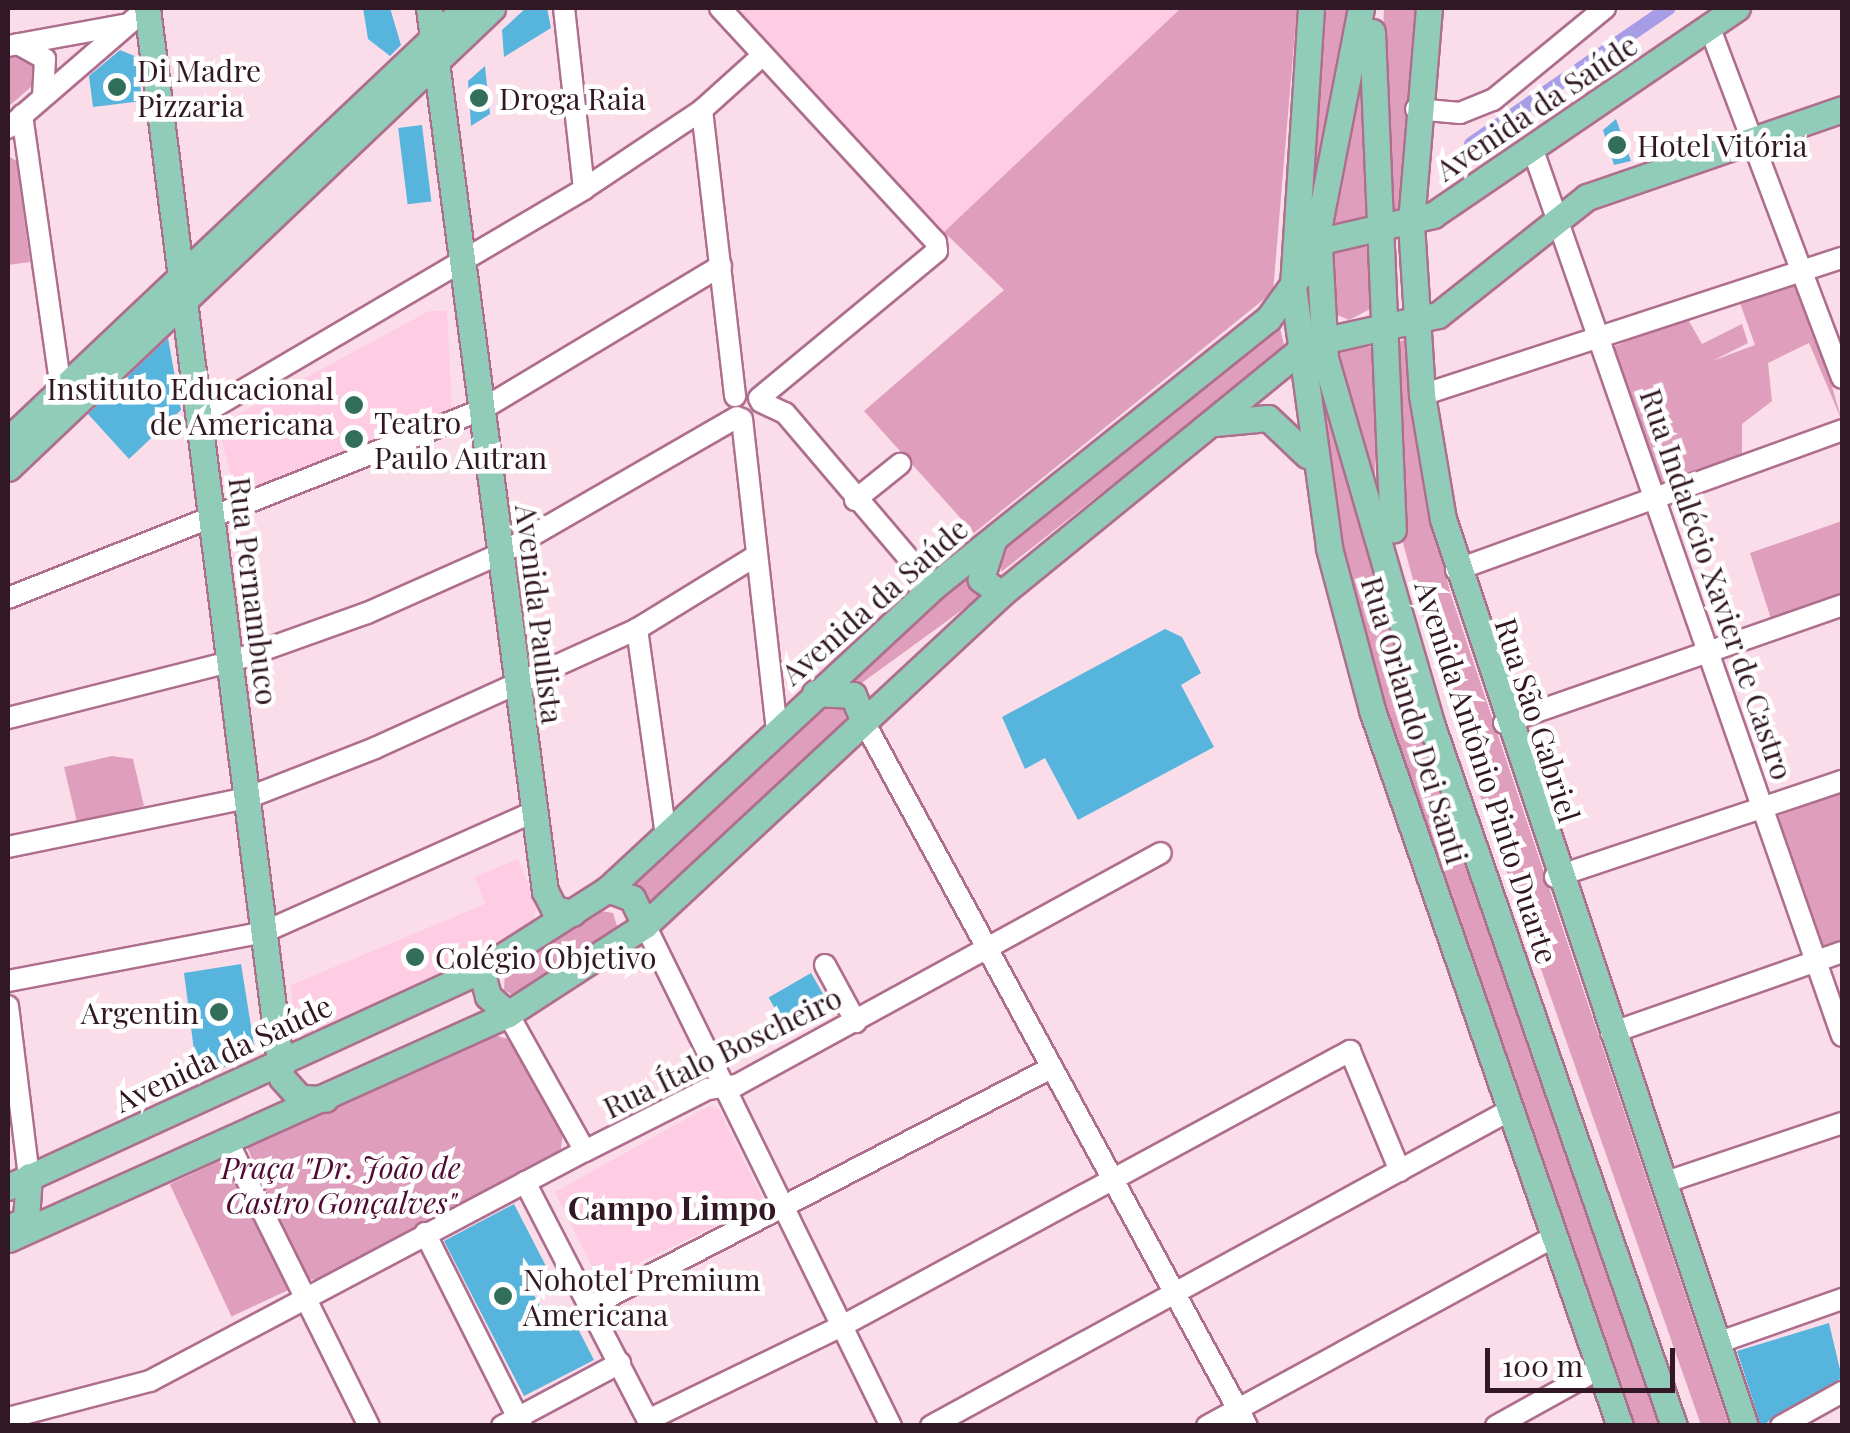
<!DOCTYPE html>
<meta charset="utf-8">
<style>
body{margin:0}
#map{position:relative;width:1850px;height:1433px;overflow:hidden;background:#fbddea;font-family:"Playfair Display",serif}
div>[style]{position:absolute}
.built>*{inset:0;background:#fecde3}
.green>*{inset:0;background:#de9ebc;transform-origin:0 0}
.canal>*{height:14px;margin:-7px;padding:0 7px;transform-origin:7px;border-radius:7px;background:#a79de7}
.building>*{inset:0;background:#57b4dd;transform-origin:0 0}
.roads{filter:drop-shadow(2px 0 #ae6e8d) drop-shadow(-2px 0 #ae6e8d) drop-shadow(0 2px #ae6e8d) drop-shadow(0 -2px #ae6e8d)}
.minor>*{height:20px;margin:-10px;padding:0 10px;transform-origin:10px;border-radius:10px;background:#fff}
.major>*{height:25px;margin:-12.5px;padding:0 12.5px;transform-origin:12.5px;border-radius:12.5px;background:#91ccb9}
.dots>*{width:28px;height:28px;translate:-50% -50%;box-sizing:border-box;border:5px solid #fff;border-radius:50%}
span{translate:-50% -50%;white-space:nowrap;text-align:center;line-height:1.15;-webkit-text-stroke:9px #fff;paint-order:stroke}
.poi-label{font-size:30px;color:#321825}
.left{translate:0 -50%;text-align:left}
.right{translate:-100% -50%;text-align:right}
.street-label{font-size:30px;color:#321825}
.park-label{font-size:30px;color:#4f0933;font-style:italic}
.neighbourhood-label{font-size:32px;color:#321825;font-weight:700}
.frame{position:absolute;inset:0;border:10px solid #321825;pointer-events:none}
.scale{position:absolute;left:1485px;top:1348px;width:190px;height:45px;box-sizing:border-box;border:5px solid #321825;border-top:0;padding-left:12px;font-size:30px;line-height:35px;white-space:nowrap;color:#321825;-webkit-text-stroke:8px #fff;paint-order:stroke}
</style>
<div id="map">
<div class="built">
<i style="clip-path:polygon(733px 8px,1181px 8px,944px 232px)"></i>
<i style="clip-path:polygon(429px 311px,447px 311px,452px 409px,236px 497px,218px 425px)"></i>
<i style="clip-path:polygon(518px 859px,537px 905px,531px 930px,306px 1037px,295px 1029px,291px 985px,485px 904px,475px 877px)"></i>
<i style="clip-path:polygon(709px 1106px,719px 1109px,764px 1202px,600px 1282px,555px 1192px)"></i>
</div>
<div class="green">
<i style="clip-path:polygon(1181px 8px,1297px 8px,1273px 292px,974px 533px,864px 411px,1004px 290px,944px 232px)"></i>
<i style="clip-path:polygon(1320px 8px,1354px 8px,1312px 213px,1303px 182px)"></i>
<i style="clip-path:polygon(1384px 8px,1420px 8px,1403px 212px,1395px 212px,1379px 137px)"></i>
<i style="clip-path:polygon(1362px 52px,1369px 222px,1333px 224px,1329px 221px)"></i>
<i style="clip-path:polygon(28px 53px,43px 66px,39px 80px,8px 107px,8px 54px)"></i>
<i style="clip-path:polygon(8px 156px,17px 161px,30px 262px,8px 265px)"></i>
<i style="clip-path:polygon(1359px 242px,1370px 249px,1374px 307px,1349px 320px,1333px 313px,1332px 253px)"></i>
<i style="clip-path:polygon(1801px 279px,1842px 421px,1809px 343px,1768px 363px,1772px 401px,1742px 424px,1742px 454px,1663px 487px,1613px 347px,1686px 316px,1702px 344px,1742px 324px,1748px 343px,1712px 361px,1755px 345px,1740px 303px)"></i>
<i style="clip-path:polygon(1279px 324px,1285px 349px,1001px 572px,1000px 551px,1022px 530px)"></i>
<i style="clip-path:polygon(1408px 339px,1420px 461px,1450px 592px,1729px 1425px,1701px 1425px,1443px 690px,1397px 521px,1391px 434px,1400px 341px)"></i>
<i style="clip-path:polygon(1376px 346px,1381px 377px,1374px 488px,1334px 351px)"></i>
<i style="clip-path:polygon(1315px 367px,1666px 1425px,1630px 1425px,1380px 706px,1333px 509px)"></i>
<i style="clip-path:polygon(1842px 521px,1842px 594px,1771px 619px,1750px 553px)"></i>
<i style="left:965px;top:572px;width:29px;height:159px;rotate:54deg"></i>
<i style="clip-path:polygon(826px 701px,844px 706px,846px 720px,648px 908px,630px 886px)"></i>
<i style="clip-path:polygon(112px 756px,133px 759px,144px 806px,77px 822px,64px 767px)"></i>
<i style="clip-path:polygon(1842px 792px,1842px 942px,1824px 948px,1778px 816px)"></i>
<i style="clip-path:polygon(601px 911px,613px 913px,618px 929px,516px 997px,504px 990px,505px 973px)"></i>
<i style="clip-path:polygon(490px 1034px,509px 1039px,563px 1133px,560px 1156px,323px 1280px,303px 1279px,247px 1147px)"></i>
<i style="left:226px;top:1158px;width:146px;height:62px;rotate:65deg"></i>
</div>
<div class="canal">
<i style="left:1471px;top:144px;width:240px;rotate:-34.5deg"></i>
</div>
<div class="building">
<i style="clip-path:polygon(363px 8px,390px 8px,401px 45px,390px 56px,368px 39px)"></i>
<i style="clip-path:polygon(526px 8px,547px 8px,551px 28px,504px 57px,502px 30px)"></i>
<i style="clip-path:polygon(120px 50px,137px 57px,142px 101px,93px 107px,89px 76px)"></i>
<i style="clip-path:polygon(485px 66px,490px 114px,471px 126px,468px 81px)"></i>
<i style="clip-path:polygon(1616px 119px,1631px 161px,1614px 165px,1603px 130px)"></i>
<i style="left:422px;top:125px;width:77px;height:24px;rotate:83deg"></i>
<i style="clip-path:polygon(168px 338px,181px 410px,129px 459px,88px 414px)"></i>
<i style="clip-path:polygon(1165px 629px,1182px 637px,1201px 673px,1181px 685px,1214px 747px,1078px 820px,1045px 758px,1025px 769px,1002px 717px)"></i>
<i style="clip-path:polygon(241px 964px,255px 1051px,198px 1081px,184px 973px)"></i>
<i style="left:811px;top:973px;width:40px;height:49px;rotate:60deg"></i>
<i style="clip-path:polygon(514px 1204px,548px 1270px,527px 1281px,552px 1330px,573px 1319px,594px 1360px,524px 1396px,444px 1241px)"></i>
<i style="clip-path:polygon(1829px 1323px,1842px 1378px,1761px 1426px,1737px 1351px)"></i>
</div>
<div class="roads">
<div class="minor">
<i style="left:564px;top:8px;width:182px;rotate:83.7deg"></i>
<i style="left:720px;top:8px;width:318px;rotate:47.3deg"></i>
<i style="left:936px;top:242px;width:9px;rotate:84deg"></i>
<i style="left:937px;top:251px;width:231px;rotate:140.4deg"></i>
<i style="left:1709px;top:26px;width:376px;rotate:69.3deg"></i>
<i style="left:18px;top:44px;width:31px;rotate:29deg"></i>
<i style="left:45px;top:59px;width:37px;rotate:93deg"></i>
<i style="left:8px;top:46px;width:118px;rotate:-10.3deg"></i>
<i style="left:1416px;top:109px;width:44px;rotate:5.2deg"></i>
<i style="left:1460px;top:113px;width:35px;rotate:-22deg"></i>
<i style="left:1493px;top:100px;width:145px;rotate:-39.4deg"></i>
<i style="left:702px;top:110px;width:288px;rotate:83.4deg"></i>
<i style="left:22px;top:115px;width:278px;rotate:81.9deg"></i>
<i style="left:8px;top:128px;width:184px;rotate:-40.8deg"></i>
<i style="left:1534px;top:153px;width:935px;rotate:70.77deg"></i>
<i style="left:1422px;top:395px;width:442px;rotate:-18.1deg"></i>
<i style="left:761px;top:402px;width:26px;rotate:25deg"></i>
<i style="left:785px;top:413px;width:228px;rotate:49.6deg"></i>
<i style="left:199px;top:416px;width:447px;rotate:-30.5deg"></i>
<i style="left:584px;top:189px;width:142px;rotate:-33.8deg"></i>
<i style="left:702px;top:110px;width:82px;rotate:-42deg"></i>
<i style="left:742px;top:419px;width:314px;rotate:83.6deg"></i>
<i style="left:855px;top:500px;width:58px;rotate:-38.7deg"></i>
<i style="left:1456px;top:570px;width:411px;rotate:-19.9deg"></i>
<i style="left:8px;top:598px;width:509px;rotate:-21.68deg"></i>
<i style="left:481px;top:410px;width:280px;rotate:-31deg"></i>
<i style="left:637px;top:629px;width:208px;rotate:82deg"></i>
<i style="left:8px;top:718px;width:229px;rotate:-14.2deg"></i>
<i style="left:230px;top:662px;width:145px;rotate:-19.7deg"></i>
<i style="left:367px;top:613px;width:145px;rotate:-23.9deg"></i>
<i style="left:500px;top:554px;width:274px;rotate:-30deg"></i>
<i style="left:863px;top:720px;width:804px;rotate:61.46deg"></i>
<i style="left:1504px;top:723px;width:358px;rotate:-19.2deg"></i>
<i style="left:8px;top:847px;width:244px;rotate:-11.6deg"></i>
<i style="left:247px;top:798px;width:137px;rotate:-21.3deg"></i>
<i style="left:375px;top:748px;width:288px;rotate:-24.4deg"></i>
<i style="left:637px;top:629px;width:137px;rotate:-31.6deg"></i>
<i style="left:1555px;top:877px;width:303px;rotate:-18.5deg"></i>
<i style="left:645px;top:925px;width:558px;rotate:63.85deg"></i>
<i style="left:825px;top:965px;width:65px;rotate:61.5deg"></i>
<i style="left:8px;top:981px;width:261px;rotate:-10.8deg"></i>
<i style="left:264px;top:932px;width:295px;rotate:-24deg"></i>
<i style="left:8px;top:1006px;width:171px;rotate:83deg"></i>
<i style="left:508px;top:1014px;width:157px;rotate:60.7deg"></i>
<i style="left:1611px;top:1033px;width:245px;rotate:-19.3deg"></i>
<i style="left:228px;top:1142px;width:317px;rotate:63.6deg"></i>
<i style="left:525px;top:1182px;width:275px;rotate:62.7deg"></i>
<i style="left:1663px;top:1183px;width:189px;rotate:-18.5deg"></i>
<i style="left:425px;top:1233px;width:216px;rotate:63.3deg"></i>
<i style="left:591px;top:1306px;width:516px;rotate:-27.36deg"></i>
<i style="left:1717px;top:1343px;width:133px;rotate:-19.4deg"></i>
<i style="left:8px;top:1418px;width:147px;rotate:-14.6deg"></i>
<i style="left:150px;top:1381px;width:492px;rotate:-27.9deg"></i>
<i style="left:585px;top:1151px;width:138px;rotate:-26.8deg"></i>
<i style="left:708px;top:1089px;width:29px;rotate:-8deg"></i>
<i style="left:737px;top:1085px;width:483px;rotate:-28.7deg"></i>
<i style="left:648px;top:1420px;width:216px;rotate:-25.9deg"></i>
<i style="left:842px;top:1326px;width:578px;rotate:-28.43deg"></i>
<i style="left:1350px;top:1051px;width:130px;rotate:67.4deg"></i>
<i style="left:502px;top:1426px;width:134px;rotate:-28.1deg"></i>
<i style="left:931px;top:1426px;width:660px;rotate:-28.62deg"></i>
<i style="left:1207px;top:1426px;width:393px;rotate:-28.6deg"></i>
<i style="left:1496px;top:1426px;width:118px;rotate:-29deg"></i>
<i style="left:1781px;top:1426px;width:70px;rotate:-29.1deg"></i>
</div>
<div class="major">
<i style="left:147px;top:8px;width:1078px;rotate:82.81deg"></i>
<i style="left:282px;top:1078px;width:27px;rotate:48deg"></i>
<i style="left:300px;top:1098px;width:25px;rotate:2deg"></i>
<i style="left:429px;top:8px;width:891px;rotate:82.52deg"></i>
<i style="left:545px;top:891px;width:20px;rotate:63deg"></i>
<i style="left:554px;top:909px;width:19px;rotate:12deg"></i>
<i style="left:1311px;top:8px;width:280px;rotate:93.7deg"></i>
<i style="left:1293px;top:287px;width:263px;rotate:82.1deg"></i>
<i style="left:1329px;top:548px;width:168px;rotate:75.1deg"></i>
<i style="left:1372px;top:710px;width:758px;rotate:70.9deg"></i>
<i style="left:1361px;top:8px;width:225px;rotate:101deg"></i>
<i style="left:1318px;top:229px;width:129px;rotate:86.9deg"></i>
<i style="left:1325px;top:358px;width:383px;rotate:73.8deg"></i>
<i style="left:1432px;top:726px;width:741px;rotate:70.93deg"></i>
<i style="left:1429px;top:8px;width:217px;rotate:94.8deg"></i>
<i style="left:1411px;top:224px;width:171px;rotate:86.3deg"></i>
<i style="left:1422px;top:395px;width:126px;rotate:80.4deg"></i>
<i style="left:1443px;top:519px;width:956px;rotate:71.58deg"></i>
<i style="left:1372px;top:32px;width:498px;rotate:87.6deg"></i>
<i style="left:1215px;top:423px;width:53px;rotate:-5.4deg"></i>
<i style="left:1268px;top:418px;width:54px;rotate:43.5deg"></i>
<i style="left:8px;top:440px;width:629px;rotate:-43.39deg"></i>
<i style="left:8px;top:468px;width:668px;rotate:-43.54deg"></i>
<i style="left:993px;top:541px;width:40px;rotate:108deg"></i>
<i style="left:981px;top:579px;width:25px;rotate:37deg"></i>
<i style="left:815px;top:693px;width:38px;rotate:3deg"></i>
<i style="left:853px;top:695px;width:27px;rotate:68deg"></i>
<i style="left:608px;top:889px;width:26px;rotate:21deg"></i>
<i style="left:632px;top:898px;width:30px;rotate:64deg"></i>
<i style="left:481px;top:970px;width:27px;rotate:75deg"></i>
<i style="left:488px;top:996px;width:27px;rotate:42deg"></i>
<i style="left:8px;top:1187px;width:520px;rotate:-24.64deg"></i>
<i style="left:481px;top:970px;width:151px;rotate:-32.5deg"></i>
<i style="left:608px;top:889px;width:444px;rotate:-42.9deg"></i>
<i style="left:933px;top:587px;width:429px;rotate:-38.7deg"></i>
<i style="left:1268px;top:319px;width:97px;rotate:-54.2deg"></i>
<i style="left:1325px;top:240px;width:111px;rotate:-13deg"></i>
<i style="left:1433px;top:215px;width:368px;rotate:-34.3deg"></i>
<i style="left:8px;top:1229px;width:21px;rotate:-29deg"></i>
<i style="left:26px;top:1219px;width:43px;rotate:-86deg"></i>
<i style="left:8px;top:1239px;width:548px;rotate:-24.23deg"></i>
<i style="left:508px;top:1014px;width:163px;rotate:-33deg"></i>
<i style="left:645px;top:925px;width:486px;rotate:-42.9deg"></i>
<i style="left:1001px;top:594px;width:396px;rotate:-39.2deg"></i>
<i style="left:1308px;top:344px;width:133px;rotate:-12.6deg"></i>
<i style="left:1438px;top:315px;width:190px;rotate:-38.4deg"></i>
<i style="left:1587px;top:197px;width:270px;rotate:-19deg"></i>
</div>
</div>
<div class="dots">
<i style="left:117px;top:87px;background:#326f5b"></i>
<i style="left:479px;top:98px;background:#326f5b"></i>
<i style="left:1617px;top:145px;background:#326f5b"></i>
<i style="left:354px;top:405px;background:#326f5b"></i>
<i style="left:354px;top:439px;background:#326f5b"></i>
<i style="left:415px;top:957px;background:#326f5b"></i>
<i style="left:219px;top:1012px;background:#326f5b"></i>
<i style="left:503px;top:1296px;background:#326f5b"></i>
</div>
<div class="poi-label">
<span class="left" style="left:137px;top:87px">Di Madre<br>Pizzaria</span>
<span class="left" style="left:499px;top:98px">Droga Raia</span>
<span class="left" style="left:1637px;top:145px">Hotel Vitória</span>
<span class="right" style="left:334px;top:405px">Instituto Educacional<br>de Americana</span>
<span class="left" style="left:374px;top:439px">Teatro<br>Paulo Autran</span>
<span class="left" style="left:435px;top:957px">Colégio Objetivo</span>
<span class="right" style="left:199px;top:1012px">Argentin</span>
<span class="left" style="left:523px;top:1296px">Nohotel Premium<br>Americana</span>
</div>
<div class="street-label">
<span style="left:1536px;top:107px;rotate:-34deg">Avenida da Saúde</span>
<span style="left:1717px;top:584px;rotate:71deg">Rua Indalécio Xavier de Castro</span>
<span style="left:254px;top:591px;rotate:83deg">Rua Pernambuco</span>
<span style="left:874px;top:601px;rotate:-41deg">Avenida da Saúde</span>
<span style="left:540px;top:614px;rotate:83deg">Avenida Paulista</span>
<span style="left:1415px;top:720px;rotate:73deg">Rua Orlando Dei Santi</span>
<span style="left:1538px;top:720px;rotate:72deg">Rua São Gabriel</span>
<span style="left:1487px;top:772px;rotate:72deg">Avenida Antônio Pinto Duarte</span>
<span style="left:722px;top:1052px;rotate:-26deg">Rua Ítalo Boscheiro</span>
<span style="left:223px;top:1053px;rotate:-25deg">Avenida da Saúde</span>
</div>
<div class="park-label">
<span style="left:341px;top:1184px">Praça "Dr. João de<br>Castro Gonçalves"</span>
</div>
<div class="neighbourhood-label">
<span style="left:672px;top:1207px">Campo Limpo</span>
</div>
<div class="frame"></div>
<div class="scale">100 m</div>
</div>
